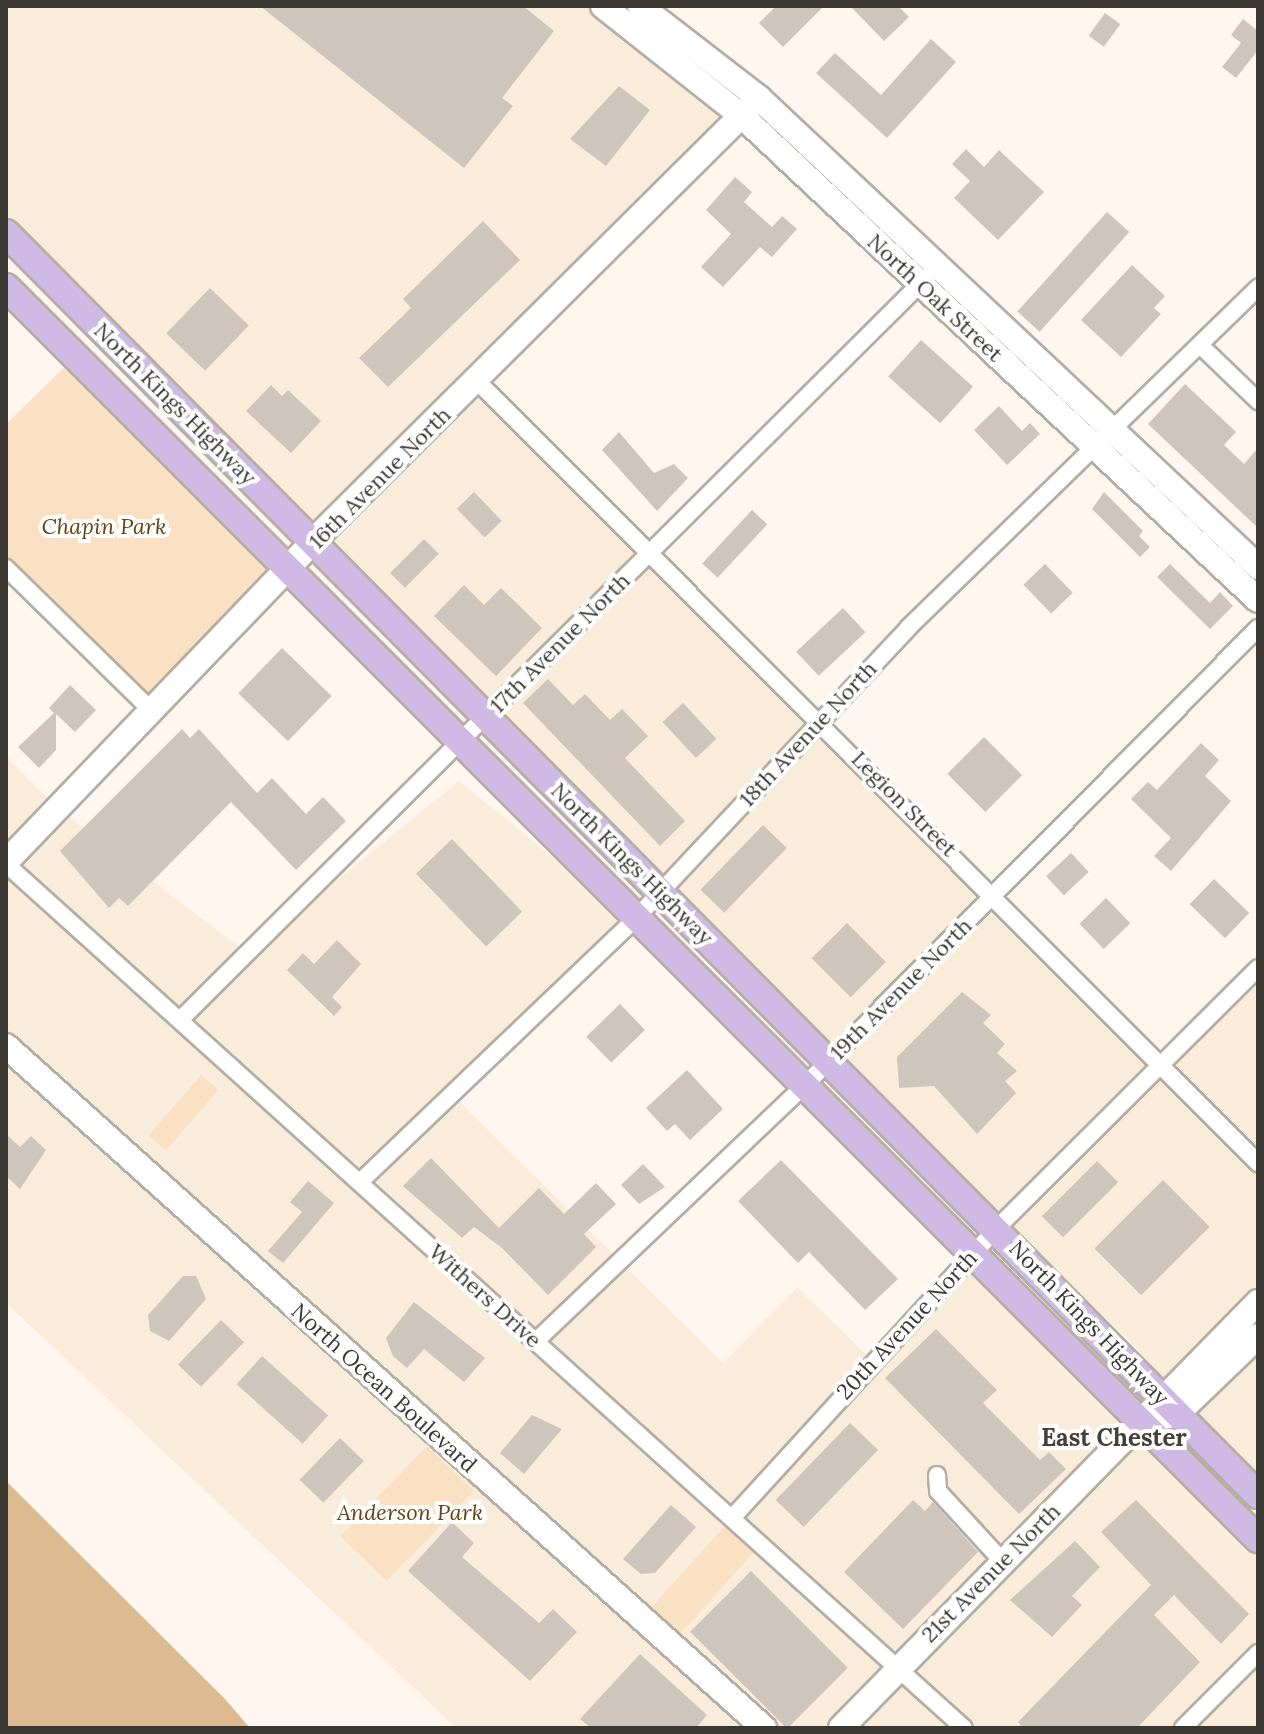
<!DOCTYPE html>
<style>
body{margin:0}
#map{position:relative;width:1264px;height:1734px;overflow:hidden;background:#fff7ef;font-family:Lora,serif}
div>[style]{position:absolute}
.built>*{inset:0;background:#faecdb}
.green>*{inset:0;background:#fbe1c3;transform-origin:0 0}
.water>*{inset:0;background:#ddba90}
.building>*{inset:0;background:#cec6bc;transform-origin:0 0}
.roads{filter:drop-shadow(2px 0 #b6ada4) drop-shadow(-2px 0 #b6ada4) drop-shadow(0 2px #b6ada4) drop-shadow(0 -2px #b6ada4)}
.street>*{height:16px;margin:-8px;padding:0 8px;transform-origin:8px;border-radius:8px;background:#fff}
.secondary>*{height:24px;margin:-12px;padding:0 12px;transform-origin:12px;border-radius:12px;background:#fff}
.primary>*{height:26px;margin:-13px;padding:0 13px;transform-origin:13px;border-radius:13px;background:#cebae4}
span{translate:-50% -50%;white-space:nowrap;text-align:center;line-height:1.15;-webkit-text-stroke:8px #fff;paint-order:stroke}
.street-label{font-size:22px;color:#3b3733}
.park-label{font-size:22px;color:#664412;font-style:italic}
.neighbourhood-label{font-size:24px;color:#463f36;font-weight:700}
.frame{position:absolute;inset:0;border:8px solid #3b3733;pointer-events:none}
</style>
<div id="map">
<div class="built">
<i style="clip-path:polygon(6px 6px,603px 6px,742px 116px,478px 382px,1158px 1065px,1258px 966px,1258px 1490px,1129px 1340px,658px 891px,6px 233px)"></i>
<i style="clip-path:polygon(6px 756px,58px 808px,247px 953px,459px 781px,626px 916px,451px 1093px,723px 1363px,797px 1287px,872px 1360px,972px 1256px,1258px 1539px,1258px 1728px,456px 1728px,6px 1303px)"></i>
</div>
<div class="green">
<i style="clip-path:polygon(75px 357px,288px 571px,153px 712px,6px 568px,6px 424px)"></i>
<i style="left:201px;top:1075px;width:23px;height:80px;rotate:41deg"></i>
<i style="left:427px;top:1446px;width:65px;height:125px;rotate:44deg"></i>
<i style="left:732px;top:1518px;width:39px;height:137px;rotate:42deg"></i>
</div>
<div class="water">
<i style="clip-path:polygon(6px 1481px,225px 1699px,250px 1728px,6px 1728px)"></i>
</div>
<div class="building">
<i style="clip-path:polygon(260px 6px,523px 6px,554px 31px,502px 98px,513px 106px,464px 168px)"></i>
<i style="clip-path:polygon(776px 6px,824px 6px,783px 47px,759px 23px)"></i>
<i style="clip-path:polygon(850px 6px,898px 6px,909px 17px,884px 41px)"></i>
<i style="left:1105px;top:13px;width:19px;height:28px;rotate:36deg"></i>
<i style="clip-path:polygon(1243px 19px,1258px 31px,1258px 50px,1236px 78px,1222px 67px,1241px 43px,1231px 35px)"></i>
<i style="clip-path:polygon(931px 39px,956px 62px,887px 138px,816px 73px,835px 53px,881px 95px)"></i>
<i style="clip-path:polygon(619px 86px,650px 110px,606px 166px,570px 139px)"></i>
<i style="clip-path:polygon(966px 149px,984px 167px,999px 150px,1044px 192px,998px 240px,954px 198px,970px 181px,952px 164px)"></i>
<i style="clip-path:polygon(735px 177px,752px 192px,744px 202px,772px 227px,782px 216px,797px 229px,772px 257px,760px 247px,723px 287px,701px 267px,731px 234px,706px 210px)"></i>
<i style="left:1107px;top:212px;width:30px;height:134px;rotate:42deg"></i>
<i style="clip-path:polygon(483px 221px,520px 260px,388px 387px,359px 358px,411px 308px,403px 299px)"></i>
<i style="clip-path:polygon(1132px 265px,1165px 296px,1154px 308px,1161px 314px,1121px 357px,1081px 320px)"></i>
<i style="left:210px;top:288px;width:54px;height:63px;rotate:44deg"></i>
<i style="left:921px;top:340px;width:70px;height:49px;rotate:42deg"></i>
<i style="clip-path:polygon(1185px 384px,1236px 432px,1224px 445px,1244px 464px,1258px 448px,1258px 528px,1148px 424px)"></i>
<i style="clip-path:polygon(271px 385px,282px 396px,288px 390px,321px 421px,291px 453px,246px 411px)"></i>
<i style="clip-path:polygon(999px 406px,1022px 431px,1030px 423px,1040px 434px,1007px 465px,974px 430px)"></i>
<i style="clip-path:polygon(619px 432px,654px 473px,674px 464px,688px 478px,657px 511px,602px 450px)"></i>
<i style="left:474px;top:492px;width:40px;height:24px;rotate:46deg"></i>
<i style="clip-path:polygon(1104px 492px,1143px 531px,1139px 536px,1150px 547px,1140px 557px,1092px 509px)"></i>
<i style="left:752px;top:510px;width:21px;height:73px;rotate:43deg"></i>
<i style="left:424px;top:539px;width:21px;height:48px;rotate:45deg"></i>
<i style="left:1045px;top:564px;width:40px;height:30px;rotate:46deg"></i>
<i style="clip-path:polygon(1170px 564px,1210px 603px,1220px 592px,1233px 606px,1210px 629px,1157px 577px)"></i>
<i style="clip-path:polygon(464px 585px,484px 605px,501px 588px,542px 628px,496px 676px,434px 616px)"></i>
<i style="left:843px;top:608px;width:33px;height:64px;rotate:47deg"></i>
<i style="left:282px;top:648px;width:69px;height:63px;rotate:44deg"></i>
<i style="clip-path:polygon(548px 679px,573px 705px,585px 694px,610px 720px,622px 709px,648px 736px,625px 758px,685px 821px,660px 846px,523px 703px)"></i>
<i style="clip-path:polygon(70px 685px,96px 710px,75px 732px,56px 714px,56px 750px,39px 768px,18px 747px,54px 713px,49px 708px)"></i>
<i style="left:683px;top:703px;width:49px;height:28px;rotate:47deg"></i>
<i style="clip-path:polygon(182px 729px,190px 738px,199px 729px,257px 793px,272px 778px,306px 814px,323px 797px,346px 821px,296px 870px,231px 802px,128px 906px,119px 898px,109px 908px,60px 851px)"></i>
<i style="left:984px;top:737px;width:54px;height:52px;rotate:45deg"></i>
<i style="clip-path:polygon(1201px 743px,1219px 760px,1205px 776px,1231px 801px,1171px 871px,1154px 856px,1171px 838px,1131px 799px,1148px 782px,1157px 790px)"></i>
<i style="left:763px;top:825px;width:33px;height:90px;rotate:44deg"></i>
<i style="left:452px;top:839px;width:101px;height:50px;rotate:46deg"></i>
<i style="left:1071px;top:853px;width:26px;height:34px;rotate:47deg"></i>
<i style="left:1214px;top:879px;width:49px;height:35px;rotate:44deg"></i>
<i style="left:1106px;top:898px;width:35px;height:37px;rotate:46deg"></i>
<i style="left:847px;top:923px;width:55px;height:50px;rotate:45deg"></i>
<i style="clip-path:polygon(337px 940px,361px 964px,332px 997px,342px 1007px,334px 1016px,287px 970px,303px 953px,314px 964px)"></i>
<i style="clip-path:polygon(962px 992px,991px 1015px,983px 1023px,1005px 1044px,997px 1053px,1017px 1071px,1005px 1081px,1016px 1093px,977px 1134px,934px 1086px,899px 1088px,897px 1057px)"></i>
<i style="left:620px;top:1004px;width:36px;height:47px;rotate:46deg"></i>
<i style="clip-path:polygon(687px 1070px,723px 1109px,690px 1140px,675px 1124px,667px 1131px,646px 1108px)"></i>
<i style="clip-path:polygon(6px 1134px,20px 1147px,31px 1136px,46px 1150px,20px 1189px,6px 1176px)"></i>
<i style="clip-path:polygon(431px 1158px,499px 1228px,539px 1188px,564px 1214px,596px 1183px,616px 1204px,584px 1234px,596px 1247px,548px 1295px,502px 1248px,474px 1227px,462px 1238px,403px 1186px)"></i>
<i style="clip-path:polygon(781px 1160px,898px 1279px,865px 1310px,809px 1252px,798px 1263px,738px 1201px)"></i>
<i style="left:1097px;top:1161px;width:30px;height:78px;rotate:45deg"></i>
<i style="clip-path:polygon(643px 1164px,665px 1187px,639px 1204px,621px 1185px)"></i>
<i style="left:1163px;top:1180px;width:66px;height:97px;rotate:45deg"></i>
<i style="clip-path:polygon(308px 1181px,334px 1203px,283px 1263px,268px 1251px,302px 1212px,290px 1202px)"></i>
<i style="clip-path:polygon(183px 1276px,196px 1276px,206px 1299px,169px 1341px,150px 1331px,148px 1315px)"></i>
<i style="clip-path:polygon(414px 1302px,485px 1358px,464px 1382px,424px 1349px,407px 1368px,393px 1356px,386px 1338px)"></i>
<i style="left:221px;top:1320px;width:32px;height:62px;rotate:44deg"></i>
<i style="clip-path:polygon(936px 1329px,997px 1390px,983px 1403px,1040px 1460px,1049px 1452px,1066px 1469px,1019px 1514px,885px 1378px)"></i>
<i style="left:262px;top:1356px;width:89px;height:38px;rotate:42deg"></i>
<i style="clip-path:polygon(532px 1415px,562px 1429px,524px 1474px,500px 1453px)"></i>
<i style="left:850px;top:1423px;width:39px;height:107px;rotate:44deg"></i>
<i style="left:340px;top:1438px;width:33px;height:58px;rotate:44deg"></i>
<i style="clip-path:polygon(913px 1500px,925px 1511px,933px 1502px,978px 1552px,903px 1629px,844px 1572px)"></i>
<i style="clip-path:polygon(1136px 1500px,1249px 1614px,1221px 1644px,1174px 1595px,1154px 1615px,1200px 1662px,1137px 1728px,1023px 1728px,1018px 1722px,1151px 1585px,1101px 1532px)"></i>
<i style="clip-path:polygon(671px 1505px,696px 1527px,655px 1573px,641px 1574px,623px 1559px)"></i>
<i style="clip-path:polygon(452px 1522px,474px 1543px,462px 1557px,539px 1623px,553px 1609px,577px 1632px,530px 1681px,408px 1571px)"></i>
<i style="clip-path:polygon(1075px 1541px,1100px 1567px,1072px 1596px,1082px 1605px,1052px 1637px,1010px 1600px)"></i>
<i style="left:751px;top:1571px;width:137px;height:86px;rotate:45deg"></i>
<i style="clip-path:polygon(640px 1654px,707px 1715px,696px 1728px,591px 1728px,580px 1719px)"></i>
</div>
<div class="roads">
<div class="street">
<i style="left:1200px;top:345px;width:81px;rotate:44deg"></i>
<i style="left:478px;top:382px;width:1104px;rotate:45.04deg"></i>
<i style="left:6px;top:568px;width:206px;rotate:44.4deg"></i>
<i style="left:6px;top:864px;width:1290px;rotate:42.05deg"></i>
<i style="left:182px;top:1018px;width:1051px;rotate:-44.85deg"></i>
<i style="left:360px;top:1182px;width:385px;rotate:-43.7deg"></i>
<i style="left:638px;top:916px;width:396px;rotate:-46.8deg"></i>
<i style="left:909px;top:627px;width:487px;rotate:-44.2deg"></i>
<i style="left:536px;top:1341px;width:370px;rotate:-43.6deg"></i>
<i style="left:804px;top:1086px;width:645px;rotate:-45.25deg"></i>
<i style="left:937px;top:1475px;width:16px;rotate:86deg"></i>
<i style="left:938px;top:1491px;width:96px;rotate:47.5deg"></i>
<i style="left:732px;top:1518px;width:393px;rotate:-47.6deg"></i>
<i style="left:997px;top:1228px;width:368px;rotate:-44.9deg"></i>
<i style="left:1183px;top:1728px;width:106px;rotate:-45deg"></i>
</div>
<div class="secondary">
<i style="left:603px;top:6px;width:177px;rotate:38.4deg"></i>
<i style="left:742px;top:116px;width:707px;rotate:43.17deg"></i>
<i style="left:640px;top:6px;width:150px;rotate:37.7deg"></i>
<i style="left:759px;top:98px;width:685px;rotate:43.22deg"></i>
<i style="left:6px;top:862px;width:457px;rotate:-46.2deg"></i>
<i style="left:322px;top:532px;width:616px;rotate:-44.8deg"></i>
<i style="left:6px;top:1046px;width:1020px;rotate:41.98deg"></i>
<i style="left:1160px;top:1418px;width:17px;rotate:-13deg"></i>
<i style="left:1177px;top:1414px;width:112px;rotate:-43.9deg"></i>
<i style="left:841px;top:1728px;width:596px;rotate:-45.61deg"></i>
</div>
<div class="primary">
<i style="left:6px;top:233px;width:1778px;rotate:45.23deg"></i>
<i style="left:6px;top:287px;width:1771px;rotate:45deg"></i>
</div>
</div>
<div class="street-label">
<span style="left:935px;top:298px;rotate:43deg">North Oak Street</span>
<span style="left:175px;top:404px;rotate:45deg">North Kings Highway</span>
<span style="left:380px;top:478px;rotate:-45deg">16th Avenue North</span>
<span style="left:560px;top:643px;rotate:-45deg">17th Avenue North</span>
<span style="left:808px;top:734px;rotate:-47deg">18th Avenue North</span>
<span style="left:904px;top:804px;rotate:45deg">Legion Street</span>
<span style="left:632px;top:864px;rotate:45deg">North Kings Highway</span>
<span style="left:901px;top:989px;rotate:-45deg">19th Avenue North</span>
<span style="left:485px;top:1296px;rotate:42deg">Withers Drive</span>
<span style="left:1089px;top:1323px;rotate:46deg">North Kings Highway</span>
<span style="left:907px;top:1325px;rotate:-47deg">20th Avenue North</span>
<span style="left:384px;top:1388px;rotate:42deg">North Ocean Boulevard</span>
<span style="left:991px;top:1573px;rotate:-45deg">21st Avenue North</span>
</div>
<div class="park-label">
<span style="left:104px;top:527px">Chapin Park</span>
<span style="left:410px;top:1513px">Anderson Park</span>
</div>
<div class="neighbourhood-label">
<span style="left:1114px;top:1438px">East Chester</span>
</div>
<div class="frame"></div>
</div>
